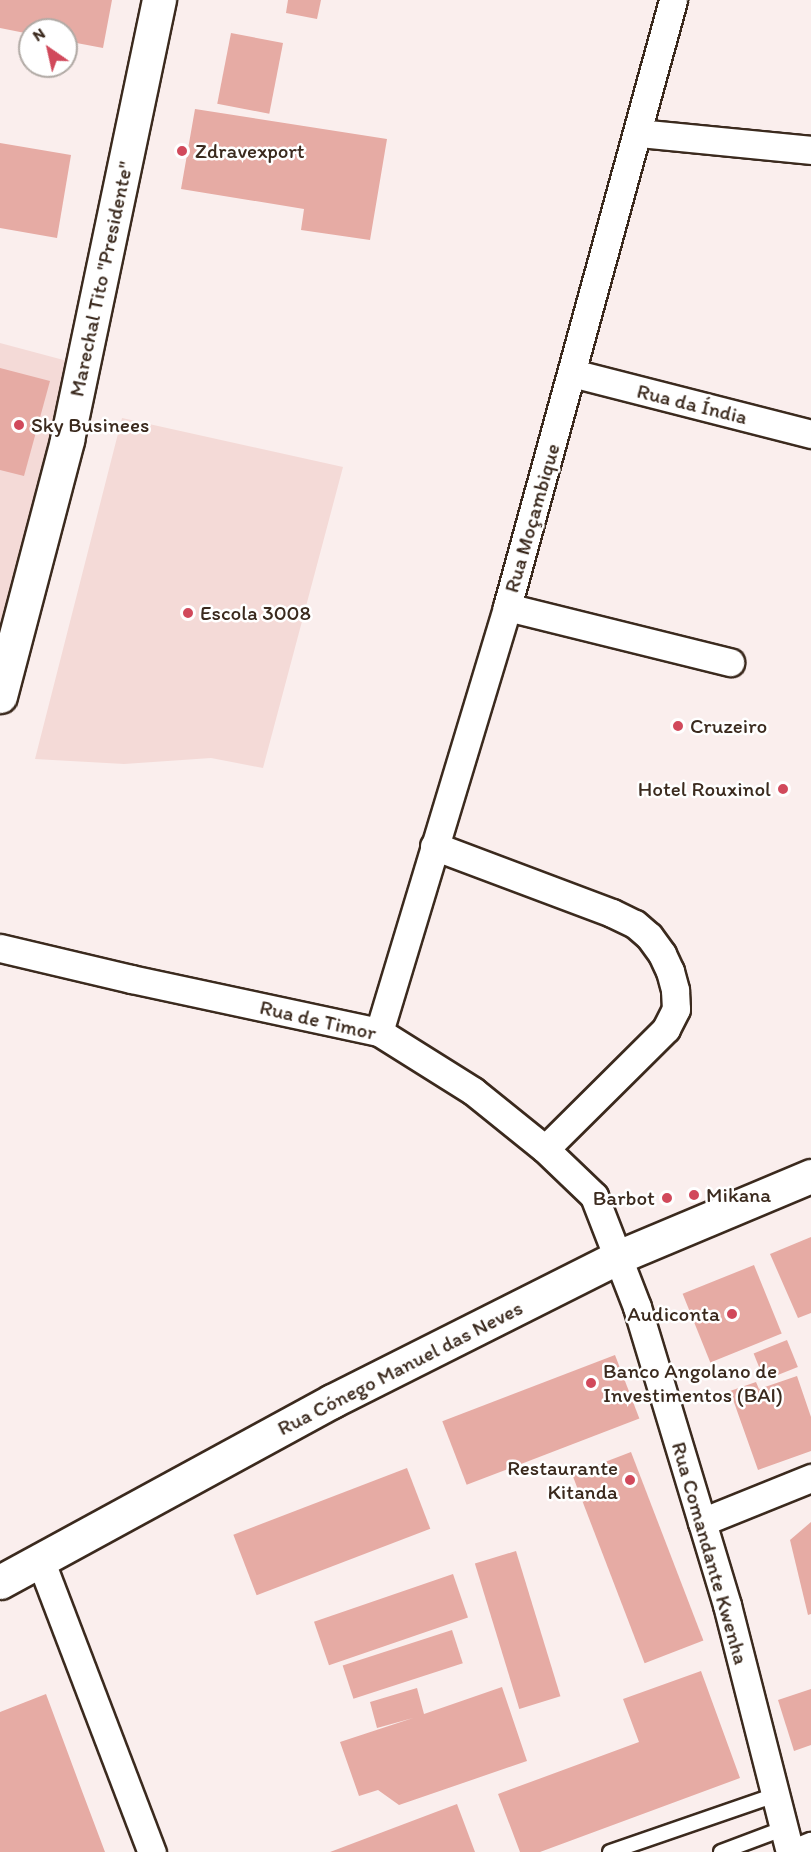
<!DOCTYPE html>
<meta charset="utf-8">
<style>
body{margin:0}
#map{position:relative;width:811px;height:1852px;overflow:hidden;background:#faeeed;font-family:Itim,sans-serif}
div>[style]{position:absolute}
.built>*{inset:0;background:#f4dad7}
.building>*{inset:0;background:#e6aba4;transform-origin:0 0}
.roads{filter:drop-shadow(2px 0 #3b2a1e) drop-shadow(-2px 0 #3b2a1e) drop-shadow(0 2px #3b2a1e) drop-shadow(0 -2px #3b2a1e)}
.lane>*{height:14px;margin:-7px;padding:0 7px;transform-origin:7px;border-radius:7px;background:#fff}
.street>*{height:27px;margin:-13.5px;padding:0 13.5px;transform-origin:13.5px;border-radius:13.5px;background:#fff}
.secondary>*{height:33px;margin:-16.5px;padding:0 16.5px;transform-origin:16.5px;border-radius:16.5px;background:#fff}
.dots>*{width:16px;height:16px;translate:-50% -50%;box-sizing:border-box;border:3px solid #fff;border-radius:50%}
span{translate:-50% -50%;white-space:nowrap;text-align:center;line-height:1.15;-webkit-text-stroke:5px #fff;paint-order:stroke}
.poi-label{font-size:21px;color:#3b2a1e}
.left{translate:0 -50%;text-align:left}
.right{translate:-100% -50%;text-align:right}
.street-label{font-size:21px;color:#3b2a1e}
.north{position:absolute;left:18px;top:18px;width:60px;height:60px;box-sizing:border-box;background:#fff;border:2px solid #b1aaa5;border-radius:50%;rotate:326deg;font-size:16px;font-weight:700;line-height:24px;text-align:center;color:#3b2a1e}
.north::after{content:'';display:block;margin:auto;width:21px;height:27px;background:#d1495b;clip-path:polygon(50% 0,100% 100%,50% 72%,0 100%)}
</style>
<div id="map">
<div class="built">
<i style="clip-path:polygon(0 343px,71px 362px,0 641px)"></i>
<i style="clip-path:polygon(122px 418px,343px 467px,263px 768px,211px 758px,124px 764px,35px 759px)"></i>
</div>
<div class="building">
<i style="clip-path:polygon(0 0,112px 0,103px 48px,66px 41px,66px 30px,30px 30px,30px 34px,0 28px)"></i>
<i style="clip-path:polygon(288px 0,321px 0,317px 19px,286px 13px)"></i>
<i style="left:231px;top:33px;width:53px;height:72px;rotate:11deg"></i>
<i style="clip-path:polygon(195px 109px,387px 139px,370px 240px,301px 230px,304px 209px,181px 189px)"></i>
<i style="clip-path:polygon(0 143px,71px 155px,57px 238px,0 228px)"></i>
<i style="clip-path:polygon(0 368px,50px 381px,24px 476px,0 470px)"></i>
<i style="clip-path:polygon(811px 1237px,811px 1313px,798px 1318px,770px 1254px)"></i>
<i style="left:754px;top:1265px;width:74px;height:77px;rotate:68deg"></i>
<i style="left:787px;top:1340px;width:29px;height:36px;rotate:68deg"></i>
<i style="left:615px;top:1355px;width:68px;height:185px;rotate:69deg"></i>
<i style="clip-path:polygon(797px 1376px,811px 1417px,811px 1451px,758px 1470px,730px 1391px,756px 1382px,759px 1389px)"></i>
<i style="left:631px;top:1452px;width:202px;height:63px;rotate:69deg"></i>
<i style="left:407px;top:1468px;width:65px;height:186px;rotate:69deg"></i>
<i style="clip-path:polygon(811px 1522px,811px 1614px,808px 1615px,790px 1540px)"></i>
<i style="left:516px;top:1551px;width:152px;height:43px;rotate:73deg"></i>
<i style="left:453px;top:1574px;width:46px;height:147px;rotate:71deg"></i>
<i style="left:452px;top:1630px;width:35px;height:115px;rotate:72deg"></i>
<i style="clip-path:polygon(701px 1671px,740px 1778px,540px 1852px,520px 1852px,498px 1794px,639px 1742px,623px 1699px)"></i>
<i style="clip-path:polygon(502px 1687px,527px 1761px,399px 1805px,378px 1790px,359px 1796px,340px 1742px,413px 1718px,377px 1728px,370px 1702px,417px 1688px,424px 1714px)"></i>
<i style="clip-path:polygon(811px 1689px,811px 1745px,794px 1751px,778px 1700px)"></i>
<i style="clip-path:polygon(46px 1694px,82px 1791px,105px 1852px,0 1852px,0 1712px)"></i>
<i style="clip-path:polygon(457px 1804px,475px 1852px,330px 1852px)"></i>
</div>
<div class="roads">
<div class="lane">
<i style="left:610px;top:1852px;width:176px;rotate:-19deg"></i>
<i style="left:721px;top:1852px;width:68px;rotate:-20.6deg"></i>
</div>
<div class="street">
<i style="left:638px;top:133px;width:174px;rotate:5.6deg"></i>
<i style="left:572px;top:373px;width:247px;rotate:14.3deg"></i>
<i style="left:507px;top:607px;width:230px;rotate:13.9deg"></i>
<i style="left:434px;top:846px;width:190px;rotate:20.6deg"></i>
<i style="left:612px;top:913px;width:25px;rotate:26deg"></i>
<i style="left:635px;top:924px;width:18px;rotate:41deg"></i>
<i style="left:649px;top:936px;width:22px;rotate:54deg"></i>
<i style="left:662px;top:954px;width:19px;rotate:65deg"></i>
<i style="left:670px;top:971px;width:20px;rotate:75deg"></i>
<i style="left:675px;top:990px;width:19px;rotate:87deg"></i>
<i style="left:676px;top:1009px;width:22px;rotate:117deg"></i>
<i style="left:666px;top:1029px;width:170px;rotate:135.2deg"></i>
<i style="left:0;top:948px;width:135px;rotate:13.3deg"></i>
<i style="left:131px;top:979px;width:254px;rotate:12.1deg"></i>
<i style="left:379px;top:1032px;width:111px;rotate:32.1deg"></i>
<i style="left:473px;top:1091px;width:92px;rotate:38.9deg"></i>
<i style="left:545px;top:1149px;width:68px;rotate:43.8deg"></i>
<i style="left:594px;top:1196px;width:119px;rotate:68.8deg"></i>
<i style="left:637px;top:1307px;width:225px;rotate:73.2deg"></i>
<i style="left:702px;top:1522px;width:87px;rotate:73.2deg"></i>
<i style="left:727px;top:1605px;width:255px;rotate:75.7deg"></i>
<i style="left:379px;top:1032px;width:444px;rotate:-73.2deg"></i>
<i style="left:507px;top:607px;width:629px;rotate:-74.7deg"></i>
<i style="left:702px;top:1522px;width:118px;rotate:-22deg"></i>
<i style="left:41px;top:1562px;width:311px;rotate:69.1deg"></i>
</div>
<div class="secondary">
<i style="left:0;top:696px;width:265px;rotate:-75.3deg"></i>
<i style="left:67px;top:440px;width:450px;rotate:-78.2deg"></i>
<i style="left:0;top:1582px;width:378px;rotate:-28.6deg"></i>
<i style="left:332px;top:1401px;width:320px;rotate:-26.7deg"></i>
<i style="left:618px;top:1257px;width:209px;rotate:-22.8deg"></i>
<i style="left:804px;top:1852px;width:8px;rotate:-23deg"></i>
</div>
</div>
<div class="dots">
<i style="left:182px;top:151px;background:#d1495b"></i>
<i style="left:19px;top:425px;background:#d1495b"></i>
<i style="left:188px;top:613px;background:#d1495b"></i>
<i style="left:678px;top:726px;background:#d1495b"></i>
<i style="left:783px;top:789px;background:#d1495b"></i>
<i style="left:694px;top:1195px;background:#d1495b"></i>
<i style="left:667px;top:1198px;background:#d1495b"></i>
<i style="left:732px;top:1314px;background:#d1495b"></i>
<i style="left:591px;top:1383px;background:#d1495b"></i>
<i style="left:630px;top:1480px;background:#d1495b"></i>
</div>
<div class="poi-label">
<span class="left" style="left:195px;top:151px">Zdravexport</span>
<span class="left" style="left:31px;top:425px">Sky Businees</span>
<span class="left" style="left:200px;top:613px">Escola 3008</span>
<span class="left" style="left:690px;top:726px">Cruzeiro</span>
<span class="right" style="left:771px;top:789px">Hotel Rouxinol</span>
<span class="left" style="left:706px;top:1195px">Mikana</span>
<span class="right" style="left:655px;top:1198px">Barbot</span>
<span class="right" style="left:720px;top:1314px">Audiconta</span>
<span class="left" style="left:603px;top:1383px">Banco Angolano de<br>Investimentos (BAI)</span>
<span class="right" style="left:618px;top:1480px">Restaurante<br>Kitanda</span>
</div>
<div class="street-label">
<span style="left:101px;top:279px;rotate:-78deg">Marechal Tito "Presidente"</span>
<span style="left:692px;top:404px;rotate:14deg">Rua da Índia</span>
<span style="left:532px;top:518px;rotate:-74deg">Rua Moçambique</span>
<span style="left:318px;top:1020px;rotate:13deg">Rua de Timor</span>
<span style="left:400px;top:1368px;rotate:-27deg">Rua Cónego Manuel das Neves</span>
<span style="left:710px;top:1553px;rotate:74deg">Rua Comandante Kwenha</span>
</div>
<div class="north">N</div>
</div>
